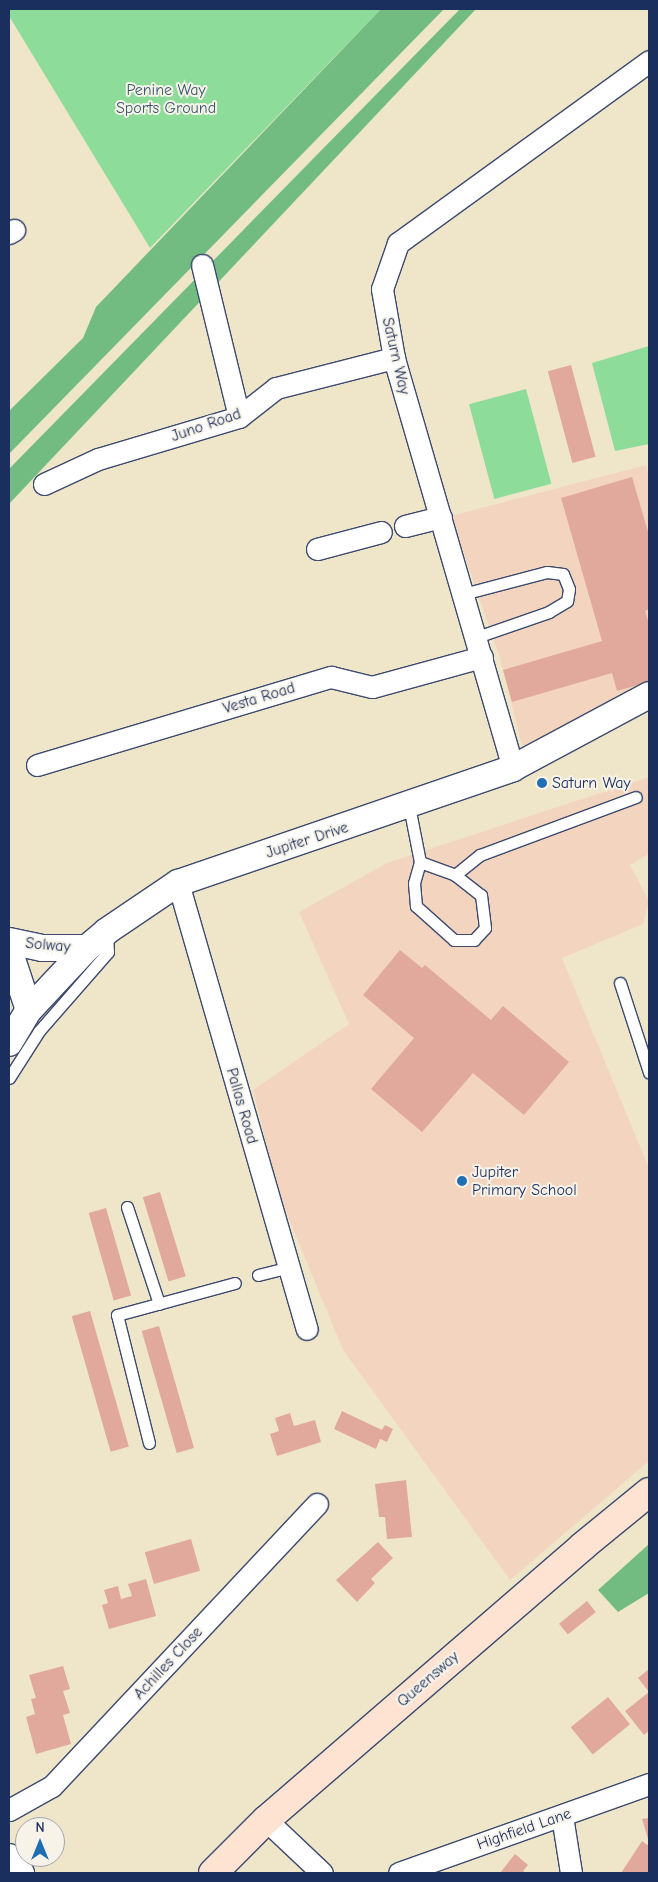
<!DOCTYPE html>
<style>
body{margin:0}
#map{position:relative;width:658px;height:1882px;overflow:hidden;background:#efe6ca;font-family:"Comic Neue",sans-serif}
div>[style]{position:absolute}
.built>*{inset:0;background:#f3d4bf}
.green>*{inset:0;background:#8edc9a;transform-origin:0 0}
.forest>*{inset:0;background:#72bc82}
.building>*{inset:0;background:#e1a99c;transform-origin:0 0}
.roads{filter:drop-shadow(1px 0 #3b4a6e) drop-shadow(-1px 0 #3b4a6e) drop-shadow(0 1px #3b4a6e) drop-shadow(0 -1px #3b4a6e)}
.service>*{height:11px;margin:-5.5px;padding:0 5.5px;transform-origin:5.5px;border-radius:5.5px;background:#fff}
.minor>*{height:21px;margin:-10.5px;padding:0 10.5px;transform-origin:10.5px;border-radius:10.5px;background:#fff}
.tertiary>*{height:26px;margin:-13px;padding:0 13px;transform-origin:13px;border-radius:13px;background:#fff}
.secondary>*{height:28px;margin:-14px;padding:0 14px;transform-origin:14px;border-radius:14px;background:#fee3d2}
.dots>*{width:14px;height:14px;translate:-50% -50%;box-sizing:border-box;border:2px solid #f7f3e8;border-radius:50%}
span{translate:-50% -50%;white-space:nowrap;text-align:center;line-height:1.15;-webkit-text-stroke:4px #f7f3e8;paint-order:stroke}
.park-label{font-size:16px;color:#385a6d}
.street-label{font-size:16px;color:#1b2f5e}
.poi-label{font-size:16px;color:#1b2f5e}
.left{translate:0 -50%;text-align:left}
.frame{position:absolute;inset:0;border:10px solid #1b2f5e;pointer-events:none}
.north{position:absolute;left:15px;top:1817px;width:50px;height:50px;box-sizing:border-box;background:#f7f3e8;border:1px solid #9fa5b1;border-radius:50%;rotate:0deg;font-size:14px;font-weight:700;line-height:20px;text-align:center;color:#1b2f5e}
.north::after{content:'';display:block;margin:auto;width:18px;height:22px;background:#1f6fb2;clip-path:polygon(50% 0,100% 100%,50% 72%,0 100%)}
</style>
<div id="map">
<div class="built">
<i style="clip-path:polygon(646px 465px,649px 477px,649px 692px,522px 746px,500px 658px,451px 516px)"></i>
<i style="clip-path:polygon(649px 777px,649px 854px,630px 865px,649px 901px,643px 924px,562px 958px,649px 1168px,649px 1461px,510px 1580px,343px 1350px,279px 1195px,253px 1090px,349px 1024px,299px 912px,387px 863px)"></i>
</div>
<div class="green">
<i style="clip-path:polygon(9px 9px,381px 9px,150px 248px,9px 16px)"></i>
<i style="clip-path:polygon(649px 346px,649px 444px,615px 451px,592px 363px)"></i>
<i style="left:526px;top:389px;width:98px;height:59px;rotate:75deg"></i>
</div>
<div class="forest">
<i style="clip-path:polygon(381px 9px,444px 9px,9px 454px,9px 411px,83px 338px,96px 307px)"></i>
<i style="clip-path:polygon(460px 9px,476px 9px,9px 504px,9px 469px)"></i>
<i style="clip-path:polygon(649px 1544px,649px 1593px,618px 1612px,598px 1590px)"></i>
</div>
<div class="building">
<i style="left:571px;top:365px;width:95px;height:24px;rotate:75deg"></i>
<i style="clip-path:polygon(632px 477px,649px 535px,649px 609px,645px 611px,649px 624px,649px 682px,617px 691px,612px 673px,512px 702px,503px 670px,602px 641px,561px 498px)"></i>
<i style="clip-path:polygon(400px 950px,422px 968px,425px 965px,491px 1020px,503px 1006px,569px 1062px,524px 1115px,473px 1073px,422px 1132px,371px 1089px,414px 1038px,363px 995px)"></i>
<i style="left:160px;top:1192px;width:88px;height:18px;rotate:73deg"></i>
<i style="left:106px;top:1208px;width:91px;height:18px;rotate:74deg"></i>
<i style="left:90px;top:1311px;width:141px;height:19px;rotate:74deg"></i>
<i style="left:159px;top:1326px;width:127px;height:18px;rotate:74deg"></i>
<i style="clip-path:polygon(342px 1411px,382px 1430px,385px 1425px,393px 1429px,387px 1442px,380px 1439px,376px 1449px,334px 1429px)"></i>
<i style="clip-path:polygon(290px 1413px,294px 1426px,315px 1420px,321px 1442px,277px 1456px,270px 1434px,279px 1431px,275px 1418px)"></i>
<i style="clip-path:polygon(406px 1480px,412px 1537px,387px 1539px,385px 1517px,379px 1517px,375px 1484px)"></i>
<i style="left:191px;top:1539px;width:33px;height:48px;rotate:74deg"></i>
<i style="clip-path:polygon(378px 1542px,393px 1558px,371px 1579px,375px 1583px,357px 1602px,336px 1580px)"></i>
<i style="clip-path:polygon(146px 1579px,156px 1616px,109px 1629px,102px 1605px,108px 1603px,104px 1590px,118px 1586px,121px 1599px,132px 1596px,128px 1584px)"></i>
<i style="left:587px;top:1601px;width:14px;height:36px;rotate:51deg"></i>
<i style="clip-path:polygon(63px 1666px,70px 1689px,63px 1691px,70px 1713px,63px 1715px,71px 1744px,36px 1754px,26px 1717px,35px 1714px,31px 1699px,36px 1698px,29px 1675px)"></i>
<i style="clip-path:polygon(649px 1669px,649px 1731px,644px 1735px,625px 1711px,649px 1692px,638px 1678px)"></i>
<i style="left:608px;top:1697px;width:35px;height:48px;rotate:51deg"></i>
<i style="clip-path:polygon(649px 1818px,649px 1838px,648px 1839px,642px 1819px)"></i>
<i style="clip-path:polygon(642px 1841px,649px 1846px,649px 1873px,621px 1873px)"></i>
<i style="clip-path:polygon(515px 1854px,528px 1865px,523px 1871px,526px 1873px,500px 1873px)"></i>
</div>
<div class="roads">
<div class="service">
<i style="left:463px;top:594px;width:87px;rotate:-14.7deg"></i>
<i style="left:547px;top:572px;width:16px;rotate:7deg"></i>
<i style="left:563px;top:574px;width:16px;rotate:68deg"></i>
<i style="left:569px;top:589px;width:12px;rotate:99deg"></i>
<i style="left:567px;top:601px;width:21px;rotate:149deg"></i>
<i style="left:549px;top:612px;width:76px;rotate:160.9deg"></i>
<i style="left:409px;top:806px;width:57px;rotate:78.9deg"></i>
<i style="left:420px;top:862px;width:37px;rotate:20deg"></i>
<i style="left:455px;top:875px;width:33px;rotate:38deg"></i>
<i style="left:481px;top:895px;width:33px;rotate:83deg"></i>
<i style="left:485px;top:928px;width:16px;rotate:133deg"></i>
<i style="left:474px;top:940px;width:20px;rotate:180deg"></i>
<i style="left:454px;top:940px;width:51px;rotate:-138.2deg"></i>
<i style="left:416px;top:906px;width:23px;rotate:-95deg"></i>
<i style="left:414px;top:883px;width:22px;rotate:-74deg"></i>
<i style="left:455px;top:875px;width:32px;rotate:-39deg"></i>
<i style="left:480px;top:855px;width:166px;rotate:-20.4deg"></i>
<i style="left:620px;top:983px;width:94px;rotate:72deg"></i>
<i style="left:9px;top:1078px;width:56px;rotate:-57.4deg"></i>
<i style="left:39px;top:1031px;width:105px;rotate:-48.9deg"></i>
<i style="left:108px;top:952px;width:19px;rotate:-93deg"></i>
<i style="left:127px;top:1207px;width:102px;rotate:71.7deg"></i>
<i style="left:258px;top:1275px;width:32px;rotate:-14deg"></i>
<i style="left:149px;top:1443px;width:132px;rotate:-104deg"></i>
<i style="left:117px;top:1315px;width:122px;rotate:-15.2deg"></i>
</div>
<div class="minor">
<i style="left:9px;top:233px;width:6px;rotate:-31deg"></i>
<i style="left:202px;top:265px;width:156px;rotate:76.3deg"></i>
<i style="left:44px;top:484px;width:60px;rotate:-24.8deg"></i>
<i style="left:98px;top:459px;width:147px;rotate:-16.6deg"></i>
<i style="left:239px;top:417px;width:47px;rotate:-38.1deg"></i>
<i style="left:276px;top:388px;width:122px;rotate:-14.3deg"></i>
<i style="left:405px;top:526px;width:37px;rotate:-14deg"></i>
<i style="left:317px;top:549px;width:66px;rotate:-14.9deg"></i>
<i style="left:37px;top:765px;width:307px;rotate:-16.7deg"></i>
<i style="left:331px;top:677px;width:42px;rotate:13.7deg"></i>
<i style="left:372px;top:687px;width:114px;rotate:-15.3deg"></i>
<i style="left:513px;top:768px;width:427px;rotate:-106.2deg"></i>
<i style="left:394px;top:358px;width:70px;rotate:-99.9deg"></i>
<i style="left:382px;top:289px;width:49px;rotate:-70.8deg"></i>
<i style="left:398px;top:243px;width:310px;rotate:-35.9deg"></i>
<i style="left:178px;top:883px;width:464px;rotate:73.9deg"></i>
<i style="left:9px;top:1810px;width:49px;rotate:-29.2deg"></i>
<i style="left:52px;top:1786px;width:387px;rotate:-46.8deg"></i>
<i style="left:562px;top:1816px;width:58px;rotate:81deg"></i>
<i style="left:266px;top:1820px;width:77px;rotate:43.4deg"></i>
<i style="left:399px;top:1873px;width:265px;rotate:-19.6deg"></i>
</div>
<div class="tertiary">
<i style="left:9px;top:941px;width:34px;rotate:12deg"></i>
<i style="left:42px;top:948px;width:45px"></i>
<i style="left:9px;top:950px;width:63px;rotate:71.6deg"></i>
<i style="left:9px;top:1043px;width:39px;rotate:-59deg"></i>
<i style="left:29px;top:1010px;width:85px;rotate:-46.9deg"></i>
<i style="left:87px;top:948px;width:26px;rotate:-40deg"></i>
<i style="left:107px;top:931px;width:86px;rotate:-34.1deg"></i>
<i style="left:178px;top:883px;width:354px;rotate:-18.9deg"></i>
<i style="left:513px;top:768px;width:154px;rotate:-28.2deg"></i>
<i style="left:9px;top:1857px;width:20px;rotate:53deg"></i>
</div>
<div class="secondary">
<i style="left:213px;top:1873px;width:75px;rotate:-45deg"></i>
<i style="left:266px;top:1820px;width:419px;rotate:-40.8deg"></i>
<i style="left:583px;top:1546px;width:85px;rotate:-39.3deg"></i>
</div>
</div>
<div class="dots">
<i style="left:542px;top:783px;background:#1f6fb2"></i>
<i style="left:462px;top:1181px;background:#1f6fb2"></i>
</div>
<div class="park-label">
<span style="left:166px;top:99px">Penine Way<br>Sports Ground</span>
</div>
<div class="street-label">
<span style="left:396px;top:356px;rotate:77deg">Saturn Way</span>
<span style="left:206px;top:425px;rotate:-19deg">Juno Road</span>
<span style="left:259px;top:698px;rotate:-17deg">Vesta Road</span>
<span style="left:307px;top:840px;rotate:-18deg">Jupiter Drive</span>
<span style="left:48px;top:945px;rotate:5deg">Solway</span>
<span style="left:242px;top:1106px;rotate:74deg">Pallas Road</span>
<span style="left:168px;top:1663px;rotate:-47deg">Achilles Close</span>
<span style="left:428px;top:1679px;rotate:-41deg">Queensway</span>
<span style="left:524px;top:1829px;rotate:-19deg">Highfield Lane</span>
</div>
<div class="poi-label">
<span class="left" style="left:552px;top:783px">Saturn Way</span>
<span class="left" style="left:472px;top:1181px">Jupiter<br>Primary School</span>
</div>
<div class="frame"></div>
<div class="north">N</div>
</div>
